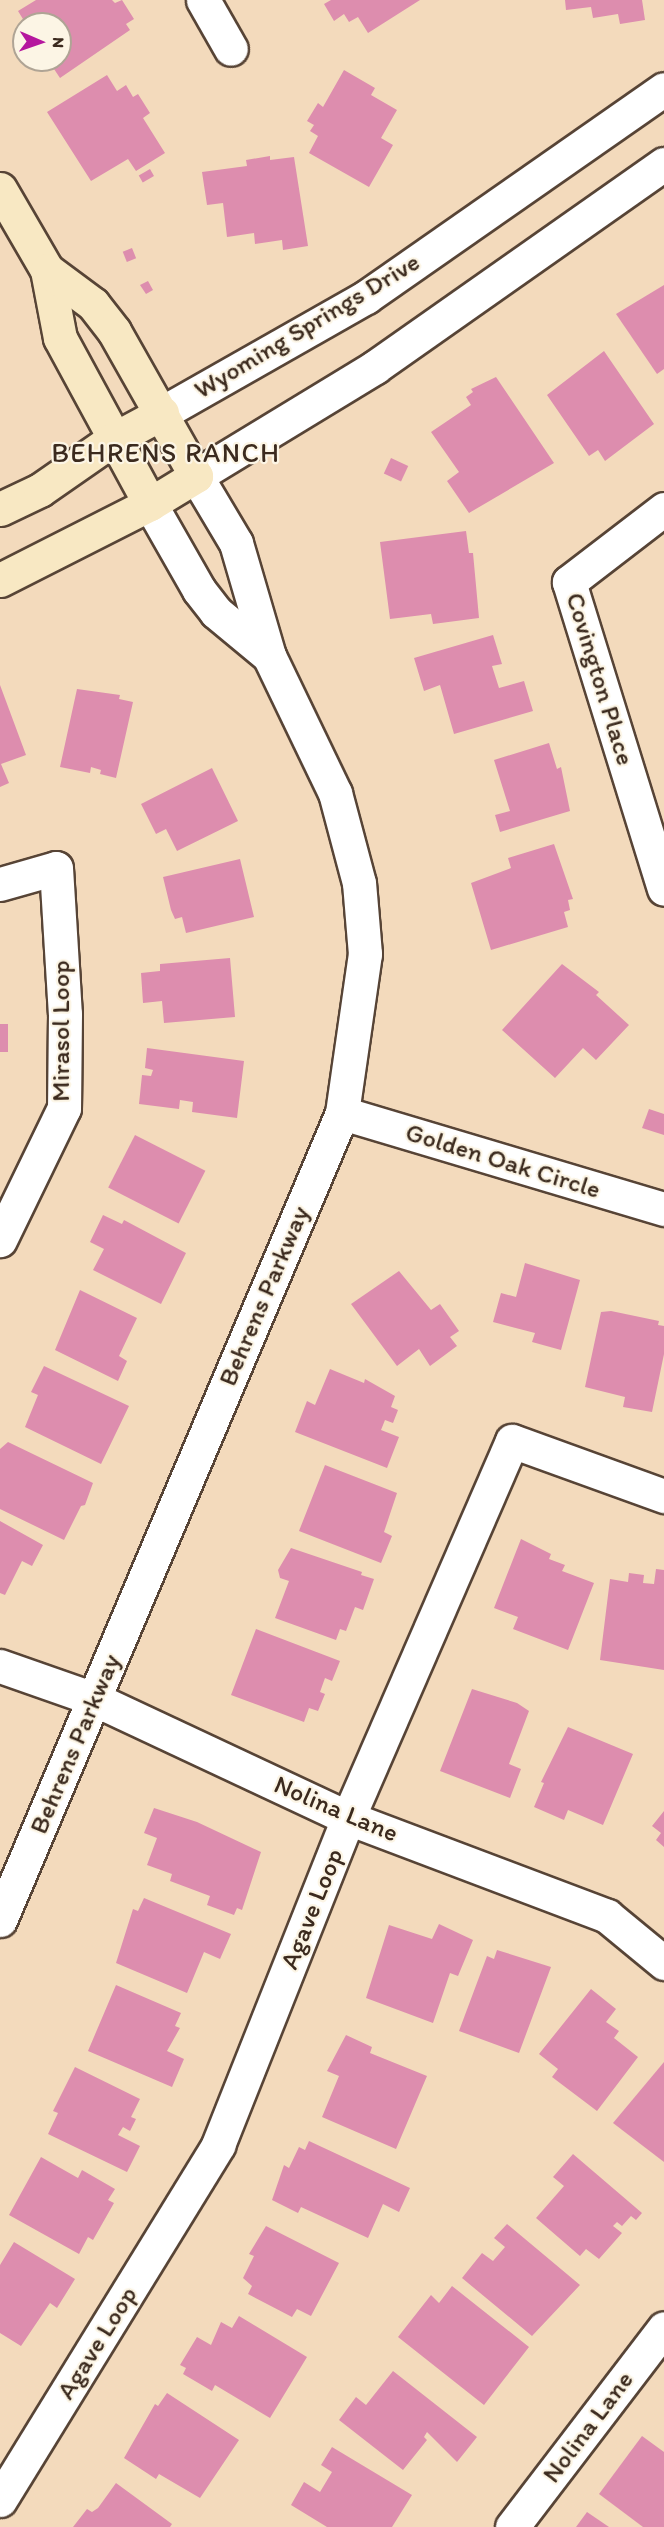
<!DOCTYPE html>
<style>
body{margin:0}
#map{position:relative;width:664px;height:2527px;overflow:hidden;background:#f3dabc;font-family:Itim,sans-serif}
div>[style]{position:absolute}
.building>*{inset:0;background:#dd8dae;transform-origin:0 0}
.roads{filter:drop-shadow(2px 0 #574436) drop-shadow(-2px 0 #574436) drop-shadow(0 2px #574436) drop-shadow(0 -2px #574436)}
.street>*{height:33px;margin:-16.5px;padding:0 16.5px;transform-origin:16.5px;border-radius:16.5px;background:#fff}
.secondary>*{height:33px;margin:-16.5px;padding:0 16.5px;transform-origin:16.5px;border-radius:16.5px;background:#f8e8c3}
span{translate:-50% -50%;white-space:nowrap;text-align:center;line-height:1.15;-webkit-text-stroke:4.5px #fcf5e5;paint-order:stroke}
.street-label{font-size:26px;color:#3b2a1e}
.neighbourhood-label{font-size:27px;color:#3b2a1e;letter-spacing:1.5px}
.north{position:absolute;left:12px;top:12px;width:60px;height:60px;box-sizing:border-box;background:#fcf5e5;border:2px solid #afa495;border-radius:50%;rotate:92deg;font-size:16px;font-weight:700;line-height:24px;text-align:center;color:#3b2a1e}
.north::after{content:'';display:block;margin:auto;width:21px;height:27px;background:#b5179e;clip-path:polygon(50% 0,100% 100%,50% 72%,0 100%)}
</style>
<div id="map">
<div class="building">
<i style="clip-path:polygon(36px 0,112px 0,115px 3px,122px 0,134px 19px,126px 24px,130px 30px,60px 78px,48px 60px,60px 60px,60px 24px,26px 24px,18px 11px)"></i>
<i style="clip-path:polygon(331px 0,420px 0,368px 33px,358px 17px,349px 22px,344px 14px,334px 21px,324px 4px)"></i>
<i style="clip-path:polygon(565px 0,642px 0,645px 20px,620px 24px,618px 14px,593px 18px,591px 7px,566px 10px)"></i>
<i style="clip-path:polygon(344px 70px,375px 88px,371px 95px,397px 110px,381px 138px,393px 145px,369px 187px,309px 153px,318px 136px,310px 131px,314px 125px,307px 121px,318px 103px,323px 107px)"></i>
<i style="clip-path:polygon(107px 75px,117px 91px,126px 85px,133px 97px,138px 94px,150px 113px,143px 118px,165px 153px,136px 171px,128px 159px,91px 181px,47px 112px)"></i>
<i style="clip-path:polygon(270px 156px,270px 160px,294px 157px,308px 246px,283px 250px,282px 240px,255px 244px,254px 233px,227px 237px,223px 203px,207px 205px,202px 172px,247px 166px,246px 160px)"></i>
<i style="left:150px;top:169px;width:8px;height:13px;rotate:60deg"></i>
<i style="left:132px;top:248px;width:11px;height:10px;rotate:68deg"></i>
<i style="clip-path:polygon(148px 281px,153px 290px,146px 294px,140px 285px)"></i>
<i style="clip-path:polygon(664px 285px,664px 369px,657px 374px,616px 314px)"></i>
<i style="clip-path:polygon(604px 351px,654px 424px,605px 461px,598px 450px,589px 456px,547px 395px)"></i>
<i style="clip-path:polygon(496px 377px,554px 463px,469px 513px,447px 481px,459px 472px,431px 432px,471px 405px,466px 397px,473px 392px,471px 389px)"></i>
<i style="left:391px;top:458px;width:19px;height:17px;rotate:25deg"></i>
<i style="clip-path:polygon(466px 531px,469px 553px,473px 553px,479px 618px,433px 624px,431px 614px,390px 619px,380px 542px)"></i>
<i style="clip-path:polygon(493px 635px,502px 664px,492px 666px,499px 688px,524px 681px,533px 711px,454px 734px,440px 685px,424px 691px,414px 658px)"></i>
<i style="clip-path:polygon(0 685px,26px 755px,1px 764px,9px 783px,0 787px)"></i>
<i style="clip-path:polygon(77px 689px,120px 695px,119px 699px,133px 702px,116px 778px,100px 774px,101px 770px,91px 767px,90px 773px,60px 767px)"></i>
<i style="clip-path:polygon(549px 743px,557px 769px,561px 767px,570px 811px,500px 832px,495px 815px,510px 811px,494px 760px)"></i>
<i style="clip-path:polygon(212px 768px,238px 821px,177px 851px,166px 829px,156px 834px,141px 804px)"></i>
<i style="clip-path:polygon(554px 844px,573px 899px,568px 900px,570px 910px,564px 912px,568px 927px,491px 950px,471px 883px,511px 868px,508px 858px)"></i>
<i style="clip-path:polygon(240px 859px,254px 917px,186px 933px,182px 917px,175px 919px,171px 910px,163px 877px)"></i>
<i style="clip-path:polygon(230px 958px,235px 1017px,164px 1023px,162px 1001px,143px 1003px,141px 973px,160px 971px,160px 964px)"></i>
<i style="clip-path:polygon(562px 964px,599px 992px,596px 995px,629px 1025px,596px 1060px,583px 1048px,555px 1078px,502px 1030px)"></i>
<i style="left:0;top:1024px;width:8px;height:28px"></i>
<i style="clip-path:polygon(147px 1048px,244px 1061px,237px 1118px,192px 1112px,193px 1102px,180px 1100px,179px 1109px,139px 1104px,142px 1075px,151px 1076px,153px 1070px,145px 1068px)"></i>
<i style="clip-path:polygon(649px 1109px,664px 1114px,664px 1135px,642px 1128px)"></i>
<i style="left:135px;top:1135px;width:79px;height:59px;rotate:27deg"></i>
<i style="clip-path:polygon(103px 1215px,122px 1224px,124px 1220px,186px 1253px,161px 1304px,93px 1270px,104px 1249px,90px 1242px)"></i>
<i style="clip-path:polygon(525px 1263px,580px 1280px,561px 1350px,532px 1342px,535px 1333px,493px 1322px,501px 1293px,516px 1297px)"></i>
<i style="clip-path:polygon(399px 1271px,431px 1310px,440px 1304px,459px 1331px,450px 1337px,457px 1346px,430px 1366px,419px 1349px,397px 1366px,351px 1304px)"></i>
<i style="clip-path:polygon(80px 1290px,137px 1318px,119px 1356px,127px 1361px,118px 1381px,55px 1350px)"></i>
<i style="clip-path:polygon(611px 1311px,659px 1321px,658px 1325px,664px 1326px,664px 1354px,652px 1412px,623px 1407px,625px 1397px,585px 1387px,601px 1312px)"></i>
<i style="clip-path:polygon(44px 1366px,129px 1406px,101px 1464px,25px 1427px,38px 1395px,31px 1392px)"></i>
<i style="clip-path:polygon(330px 1369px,364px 1383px,365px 1379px,395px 1396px,391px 1407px,398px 1410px,393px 1423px,385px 1420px,381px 1430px,399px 1437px,387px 1468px,295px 1432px,307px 1401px,315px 1405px)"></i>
<i style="clip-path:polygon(8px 1442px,93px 1483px,85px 1505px,81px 1506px,64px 1540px,0 1509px,0 1449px)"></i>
<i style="clip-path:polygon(325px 1465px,397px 1493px,384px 1532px,392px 1536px,381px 1563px,299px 1531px)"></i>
<i style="clip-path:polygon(0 1521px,43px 1545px,32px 1566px,22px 1561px,5px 1595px,0 1593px)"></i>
<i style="clip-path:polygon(521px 1539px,551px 1554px,549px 1559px,565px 1565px,562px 1571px,594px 1583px,568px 1650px,513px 1629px,518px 1617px,494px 1608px)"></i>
<i style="clip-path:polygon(291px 1548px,362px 1572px,361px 1575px,374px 1579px,363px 1610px,355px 1607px,346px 1631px,340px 1629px,336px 1640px,275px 1618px,289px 1581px,280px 1578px,278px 1570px)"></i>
<i style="clip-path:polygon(656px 1569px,664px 1570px,664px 1670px,600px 1660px,610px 1579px,628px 1582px,629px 1573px,644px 1575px,643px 1583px,654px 1584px)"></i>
<i style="clip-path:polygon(256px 1629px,340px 1661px,332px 1681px,325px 1678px,320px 1692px,325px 1694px,318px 1711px,309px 1708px,304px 1722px,231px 1695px)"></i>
<i style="clip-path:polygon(472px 1689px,517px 1703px,529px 1711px,509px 1764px,521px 1769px,510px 1798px,440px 1771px)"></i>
<i style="clip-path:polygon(568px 1727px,633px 1754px,603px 1825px,568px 1810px,564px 1820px,534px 1807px,544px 1783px,541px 1782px)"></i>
<i style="clip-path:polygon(154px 1808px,197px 1822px,261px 1852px,242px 1910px,237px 1908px,234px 1915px,207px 1905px,210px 1896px,170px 1881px,172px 1874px,147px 1865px,157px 1838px,144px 1833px)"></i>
<i style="clip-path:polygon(664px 1811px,664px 1847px,656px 1840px,661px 1833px,652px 1826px)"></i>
<i style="clip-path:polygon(144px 1898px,231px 1934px,220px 1959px,204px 1952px,187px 1993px,116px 1963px,133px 1909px,138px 1911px)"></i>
<i style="clip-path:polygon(439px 1924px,473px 1940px,458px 1976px,450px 1973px,433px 2023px,366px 1998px,389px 1925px,432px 1939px)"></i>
<i style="clip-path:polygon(497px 1950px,551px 1967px,519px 2053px,459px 2031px,487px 1956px,494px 1959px)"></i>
<i style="clip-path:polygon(116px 1985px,181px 2013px,175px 2026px,180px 2028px,167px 2051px,184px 2059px,172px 2087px,88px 2051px)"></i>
<i style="clip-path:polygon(591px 1989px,616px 2009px,606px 2022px,619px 2031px,614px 2038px,638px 2057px,597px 2111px,552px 2077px,558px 2069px,539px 2054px)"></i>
<i style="clip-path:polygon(346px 2035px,372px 2047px,370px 2053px,427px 2076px,396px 2149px,322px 2117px,339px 2076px,327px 2071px)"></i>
<i style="clip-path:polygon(664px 2062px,664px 2162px,613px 2123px)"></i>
<i style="clip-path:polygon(75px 2067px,140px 2099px,131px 2117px,136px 2119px,130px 2131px,123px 2127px,118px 2135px,140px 2146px,127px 2172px,48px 2134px,58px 2113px,53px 2111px)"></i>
<i style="clip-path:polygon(309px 2141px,410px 2188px,399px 2212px,383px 2204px,368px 2238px,301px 2207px,298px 2213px,272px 2200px,284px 2165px,289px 2168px,299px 2147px,305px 2150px)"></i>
<i style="clip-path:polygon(573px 2154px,642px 2213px,636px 2220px,631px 2216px,622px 2226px,617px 2222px,613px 2226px,622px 2233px,599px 2259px,586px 2249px,580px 2256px,536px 2218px,564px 2186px,553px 2177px)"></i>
<i style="clip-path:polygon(41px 2157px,78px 2178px,82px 2170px,115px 2189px,108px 2200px,114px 2203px,93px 2240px,88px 2237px,79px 2254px,9px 2215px)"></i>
<i style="clip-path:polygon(507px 2224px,580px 2285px,532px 2336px,462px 2278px,482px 2253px,493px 2261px,505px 2247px,494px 2238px)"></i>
<i style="clip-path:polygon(266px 2226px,339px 2263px,311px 2316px,297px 2309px,292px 2317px,248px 2294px,252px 2286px,243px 2278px,254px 2256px,249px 2254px)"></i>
<i style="clip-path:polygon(14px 2242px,75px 2279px,57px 2308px,50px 2303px,21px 2346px,0 2333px,0 2265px)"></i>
<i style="clip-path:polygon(452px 2286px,529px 2347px,484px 2405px,398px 2337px,431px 2295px,439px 2303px)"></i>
<i style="clip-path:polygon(239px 2316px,307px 2357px,270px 2418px,215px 2385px,212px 2391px,183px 2374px,186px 2368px,180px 2365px,197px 2337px,211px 2345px,221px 2322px,232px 2328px)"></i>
<i style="clip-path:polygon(393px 2371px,477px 2437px,457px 2462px,427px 2432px,424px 2437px,427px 2440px,403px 2470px,339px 2420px,356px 2397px,366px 2405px)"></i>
<i style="clip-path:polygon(167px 2393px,239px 2440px,200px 2498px,159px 2474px,156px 2479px,124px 2458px,155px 2404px,158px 2406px)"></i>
<i style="clip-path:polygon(642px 2436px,664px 2452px,664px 2527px,643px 2527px,599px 2494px)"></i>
<i style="clip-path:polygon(332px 2447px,412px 2495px,392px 2527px,327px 2527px,291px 2505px,304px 2482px,320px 2492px,332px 2472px,321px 2465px)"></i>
<i style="clip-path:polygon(116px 2483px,172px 2524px,170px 2527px,73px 2527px,87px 2509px,92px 2512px,98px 2508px)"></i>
<i style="clip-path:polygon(587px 2512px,609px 2527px,576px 2527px)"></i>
</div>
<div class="roads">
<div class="street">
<i style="left:203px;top:0;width:56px;rotate:60.3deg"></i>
<i style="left:162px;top:413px;width:235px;rotate:-29.6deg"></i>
<i style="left:366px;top:297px;width:363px;rotate:-34.9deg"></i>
<i style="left:150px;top:504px;width:99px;rotate:60.3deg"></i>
<i style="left:199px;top:590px;width:28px;rotate:52deg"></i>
<i style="left:216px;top:612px;width:69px;rotate:39.7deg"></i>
<i style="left:269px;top:656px;width:118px;rotate:-106.3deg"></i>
<i style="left:236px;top:543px;width:78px;rotate:-120.8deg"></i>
<i style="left:196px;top:476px;width:210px;rotate:-31.3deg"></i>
<i style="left:375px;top:367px;width:353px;rotate:-35.1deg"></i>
<i style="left:664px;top:509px;width:120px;rotate:142.5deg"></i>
<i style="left:569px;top:582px;width:321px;rotate:72.8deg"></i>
<i style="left:0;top:884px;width:58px;rotate:-15.9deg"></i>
<i style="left:56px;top:868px;width:146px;rotate:86.5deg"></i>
<i style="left:65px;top:1014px;width:94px;rotate:90.6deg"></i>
<i style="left:64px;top:1108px;width:147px;rotate:115.9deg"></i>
<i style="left:342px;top:1113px;width:336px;rotate:16.6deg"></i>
<i style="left:0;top:1666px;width:100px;rotate:19.3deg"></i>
<i style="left:94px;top:1699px;width:280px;rotate:25.1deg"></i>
<i style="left:348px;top:1818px;width:277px;rotate:20.7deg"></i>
<i style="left:607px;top:1916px;width:74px;rotate:39.5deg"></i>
<i style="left:0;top:1920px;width:876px;rotate:-67.03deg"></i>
<i style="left:342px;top:1113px;width:161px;rotate:-81.8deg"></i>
<i style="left:365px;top:954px;width:71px;rotate:-94.8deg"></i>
<i style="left:359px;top:883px;width:93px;rotate:-104.9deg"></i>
<i style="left:335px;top:793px;width:152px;rotate:-115.7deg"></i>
<i style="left:0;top:2500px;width:417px;rotate:-58.4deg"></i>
<i style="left:218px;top:2145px;width:352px;rotate:-68.3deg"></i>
<i style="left:348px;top:1818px;width:411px;rotate:-66.5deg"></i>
<i style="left:512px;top:1441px;width:162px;rotate:19.9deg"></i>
<i style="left:512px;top:2527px;width:250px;rotate:-52.6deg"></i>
</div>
<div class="secondary">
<i style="left:0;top:189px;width:94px;rotate:59.9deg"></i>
<i style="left:47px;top:270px;width:69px;rotate:79.2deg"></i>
<i style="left:60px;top:338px;width:189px;rotate:61.5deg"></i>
<i style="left:0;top:509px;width:44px;rotate:-25.4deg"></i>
<i style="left:40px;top:490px;width:88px;rotate:-34.8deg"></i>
<i style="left:112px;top:440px;width:57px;rotate:-28.4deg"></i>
<i style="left:0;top:580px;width:168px;rotate:-26.9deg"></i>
<i style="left:150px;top:504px;width:54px;rotate:-31.3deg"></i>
<i style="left:196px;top:476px;width:167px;rotate:-119.5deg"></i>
<i style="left:114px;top:331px;width:34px;rotate:-128deg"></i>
<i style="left:93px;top:304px;width:57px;rotate:-143.5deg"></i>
</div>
</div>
<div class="street-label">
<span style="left:307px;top:326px;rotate:-31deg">Wyoming Springs Drive</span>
<span style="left:600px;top:679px;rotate:73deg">Covington Place</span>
<span style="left:61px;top:1031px;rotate:-90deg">Mirasol Loop</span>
<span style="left:503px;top:1161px;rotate:17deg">Golden Oak Circle</span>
<span style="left:264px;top:1296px;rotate:-67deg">Behrens Parkway</span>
<span style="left:75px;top:1744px;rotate:-67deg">Behrens Parkway</span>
<span style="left:336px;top:1809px;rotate:23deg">Nolina Lane</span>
<span style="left:312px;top:1909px;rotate:-68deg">Agave Loop</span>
<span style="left:97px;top:2343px;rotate:-58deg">Agave Loop</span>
<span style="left:588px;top:2427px;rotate:-53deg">Nolina Lane</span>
</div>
<div class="neighbourhood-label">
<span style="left:166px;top:453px">BEHRENS RANCH</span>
</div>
<div class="north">N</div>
</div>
